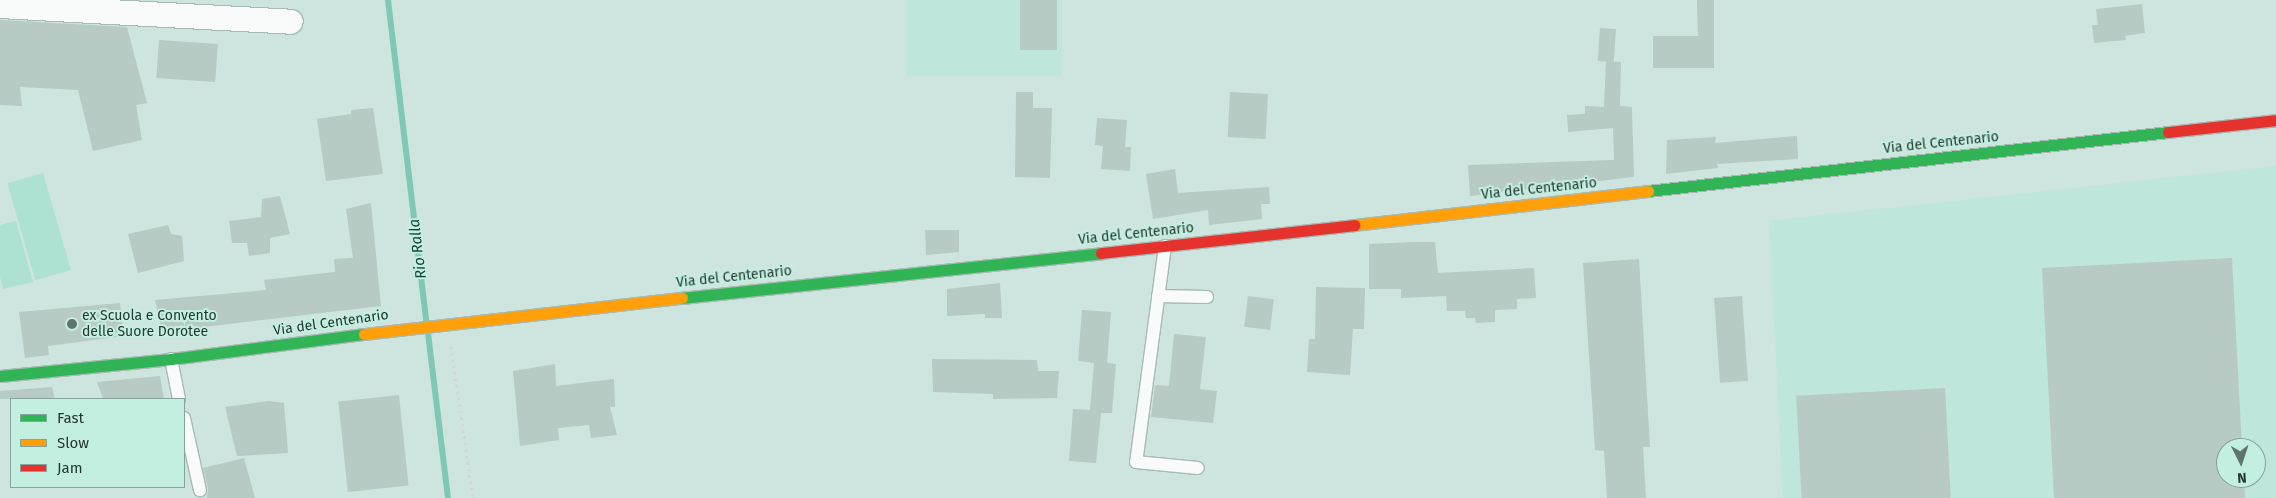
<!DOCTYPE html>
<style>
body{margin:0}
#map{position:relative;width:2276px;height:498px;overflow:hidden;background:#cde5de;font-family:"Fira Sans",sans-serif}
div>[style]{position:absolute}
.built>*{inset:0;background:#bee6da;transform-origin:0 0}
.green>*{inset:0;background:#ade1d1;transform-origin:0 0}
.stream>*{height:6px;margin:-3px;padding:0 3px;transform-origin:3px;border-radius:3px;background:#7fc8b5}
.building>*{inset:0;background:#b7cac4;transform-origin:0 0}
.path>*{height:3px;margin-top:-1.5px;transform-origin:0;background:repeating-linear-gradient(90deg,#d0d7d5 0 2.5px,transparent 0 6.5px)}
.roads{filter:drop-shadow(1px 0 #a7bab4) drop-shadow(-1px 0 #a7bab4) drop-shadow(0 1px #a7bab4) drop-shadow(0 -1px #a7bab4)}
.lane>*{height:12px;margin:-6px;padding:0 6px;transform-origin:6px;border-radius:6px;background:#f8fbfa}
.street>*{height:24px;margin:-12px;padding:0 12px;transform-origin:12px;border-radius:12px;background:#f8fbfa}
.fast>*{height:11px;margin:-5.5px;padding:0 5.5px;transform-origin:5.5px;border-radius:5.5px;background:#30b455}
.slow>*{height:11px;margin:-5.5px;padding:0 5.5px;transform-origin:5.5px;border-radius:5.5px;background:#ff9f0a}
.jam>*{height:11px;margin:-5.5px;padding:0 5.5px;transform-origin:5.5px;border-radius:5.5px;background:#e5322d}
.dots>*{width:14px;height:14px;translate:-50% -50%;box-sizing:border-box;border:2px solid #c3efe1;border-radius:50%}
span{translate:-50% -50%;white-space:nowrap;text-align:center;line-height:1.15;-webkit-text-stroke:4px #c3efe1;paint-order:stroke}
.street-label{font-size:14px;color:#263732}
.poi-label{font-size:14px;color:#263732}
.left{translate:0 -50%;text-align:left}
.water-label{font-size:15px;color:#184338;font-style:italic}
.legend{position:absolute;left:10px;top:398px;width:175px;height:90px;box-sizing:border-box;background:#c3efe1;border:1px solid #84a59b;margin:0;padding:6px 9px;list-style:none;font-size:15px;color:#263732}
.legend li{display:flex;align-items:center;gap:10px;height:25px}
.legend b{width:25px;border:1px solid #84a59b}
.north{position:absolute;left:2216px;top:438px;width:50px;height:50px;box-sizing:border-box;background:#c3efe1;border:1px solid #84a59b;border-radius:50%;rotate:176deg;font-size:14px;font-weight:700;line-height:20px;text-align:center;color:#263732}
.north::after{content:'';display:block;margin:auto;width:18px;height:22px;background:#60746e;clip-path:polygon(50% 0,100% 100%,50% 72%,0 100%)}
</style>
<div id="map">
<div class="built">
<i style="left:906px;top:0;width:156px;height:76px"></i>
<i style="clip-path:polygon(evenodd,2276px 166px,2276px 498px,1783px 498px,1769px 221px,2276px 166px,2226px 448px,2256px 448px,2256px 478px,2226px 478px,2226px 448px)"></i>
</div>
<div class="green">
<i style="left:43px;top:173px;width:101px;height:37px;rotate:74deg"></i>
<i style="clip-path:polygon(16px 221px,33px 282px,3px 289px,0 277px,0 225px)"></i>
</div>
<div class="stream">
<i style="left:388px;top:0;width:323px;rotate:83.2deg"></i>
<i style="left:428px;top:333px;width:166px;rotate:83.1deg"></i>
</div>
<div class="building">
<i style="left:1020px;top:0;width:37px;height:50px"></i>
<i style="clip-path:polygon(1697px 0,1714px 0,1714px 68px,1653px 68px,1653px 36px,1698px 36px)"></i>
<i style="clip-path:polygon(2142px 4px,2145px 33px,2125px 36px,2126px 40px,2094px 43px,2092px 25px,2098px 25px,2096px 9px)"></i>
<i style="clip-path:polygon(0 20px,127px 27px,147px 103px,136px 105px,142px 140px,93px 151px,78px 90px,20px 87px,22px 106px,0 105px)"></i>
<i style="left:1600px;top:28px;width:16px;height:33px;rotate:4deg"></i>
<i style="left:159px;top:40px;width:59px;height:38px;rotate:4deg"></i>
<i style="clip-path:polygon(1606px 61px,1621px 62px,1620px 106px,1632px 107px,1634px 177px,1470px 196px,1468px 165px,1614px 160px,1613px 128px,1568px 132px,1567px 115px,1585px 114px,1585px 106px,1604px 107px)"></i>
<i style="clip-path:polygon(1016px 92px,1033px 92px,1033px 108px,1052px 108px,1050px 178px,1015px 177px)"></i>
<i style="left:1230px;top:92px;width:38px;height:45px;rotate:3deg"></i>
<i style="clip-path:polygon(373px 108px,383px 174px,326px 181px,317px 119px,351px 114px,351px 110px)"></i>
<i style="clip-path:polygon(1097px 118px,1127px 120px,1125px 147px,1131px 147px,1130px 171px,1101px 169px,1103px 146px,1095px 145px)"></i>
<i style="clip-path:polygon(1797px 136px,1798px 159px,1717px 164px,1718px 168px,1666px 174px,1667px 140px,1716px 137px,1715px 143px)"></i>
<i style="clip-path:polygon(1175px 169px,1178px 193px,1269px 187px,1270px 204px,1261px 204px,1262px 219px,1209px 225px,1208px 210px,1153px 219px,1146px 174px)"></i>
<i style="clip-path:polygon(280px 196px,290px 234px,270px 238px,270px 253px,249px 256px,247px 243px,232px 243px,229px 221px,261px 217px,262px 199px)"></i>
<i style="clip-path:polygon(371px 203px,381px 306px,162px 332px,155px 300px,266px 290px,264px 280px,335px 272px,334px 259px,353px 258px,346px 209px)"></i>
<i style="clip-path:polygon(168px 225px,171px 234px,182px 236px,184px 261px,138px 273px,128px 234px)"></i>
<i style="clip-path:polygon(925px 230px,959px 230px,959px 252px,926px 255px)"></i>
<i style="clip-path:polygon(1413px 242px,1435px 242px,1438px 273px,1534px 268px,1536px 298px,1517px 299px,1517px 309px,1495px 310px,1495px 322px,1476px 323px,1475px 318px,1466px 318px,1465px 311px,1447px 311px,1446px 296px,1401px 298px,1401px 289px,1369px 289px,1369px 244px)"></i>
<i style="clip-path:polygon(2232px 258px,2242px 448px,2226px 448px,2226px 478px,2244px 478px,2245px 498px,2054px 498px,2042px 268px)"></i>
<i style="clip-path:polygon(1639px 259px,1650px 447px,1643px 447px,1646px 498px,1607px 498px,1604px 451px,1595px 450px,1583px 263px)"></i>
<i style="clip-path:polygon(1000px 283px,1002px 318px,985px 318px,985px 314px,947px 316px,947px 289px)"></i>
<i style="clip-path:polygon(1316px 287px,1365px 288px,1364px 329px,1353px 329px,1350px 375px,1307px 372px,1309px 339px,1315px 339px)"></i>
<i style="left:1248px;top:296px;width:26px;height:31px;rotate:7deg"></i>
<i style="left:1742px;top:296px;width:85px;height:28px;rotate:86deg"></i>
<i style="clip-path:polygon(120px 303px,124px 336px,48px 346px,49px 355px,25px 358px,19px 312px)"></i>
<i style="clip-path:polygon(1082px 310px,1111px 312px,1107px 363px,1116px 364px,1112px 413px,1101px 413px,1096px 463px,1069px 461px,1073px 409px,1090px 410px,1094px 363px,1078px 361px)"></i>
<i style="clip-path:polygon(1174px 334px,1206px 337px,1200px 389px,1217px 391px,1213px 423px,1151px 417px,1155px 385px,1169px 386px)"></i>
<i style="clip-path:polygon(932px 359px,1037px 360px,1038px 371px,1059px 371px,1057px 398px,993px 399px,993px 394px,933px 392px)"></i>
<i style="clip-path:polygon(555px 364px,556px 386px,614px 379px,615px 407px,610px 407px,617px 435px,591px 438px,589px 425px,558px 428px,559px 440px,520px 446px,513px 371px)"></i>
<i style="clip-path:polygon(160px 376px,164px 399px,103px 399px,97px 382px)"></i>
<i style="clip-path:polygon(52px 387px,55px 399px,0 399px,0 391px)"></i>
<i style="left:1945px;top:388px;width:110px;height:149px;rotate:87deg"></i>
<i style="left:399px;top:395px;width:91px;height:61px;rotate:84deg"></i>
<i style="clip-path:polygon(269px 401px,284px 403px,288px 453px,237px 456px,225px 407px)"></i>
<i style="clip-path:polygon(244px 458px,255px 498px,207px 498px,208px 488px,203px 468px)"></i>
</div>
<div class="path">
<i style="left:451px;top:346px;width:154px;rotate:81.8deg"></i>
</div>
<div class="roads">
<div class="lane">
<i style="left:1165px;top:246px;width:218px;rotate:97.6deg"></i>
<i style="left:1136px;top:462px;width:62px;rotate:5.5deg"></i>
<i style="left:1158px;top:296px;width:49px;rotate:1.2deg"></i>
<i style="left:171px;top:359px;width:41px;rotate:78.7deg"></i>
<i style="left:184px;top:418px;width:74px;rotate:77.5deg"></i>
</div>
<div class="street">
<i style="left:0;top:6px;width:291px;rotate:3.1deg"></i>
</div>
<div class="fast">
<i style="left:1648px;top:191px;width:523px;rotate:-6.47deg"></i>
<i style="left:682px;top:298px;width:421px;rotate:-6.1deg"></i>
<i style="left:0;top:376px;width:172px;rotate:-5.7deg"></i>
<i style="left:171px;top:359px;width:195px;rotate:-7.4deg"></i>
</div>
<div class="slow">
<i style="left:1354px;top:225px;width:296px;rotate:-6.6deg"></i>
<i style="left:364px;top:334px;width:320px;rotate:-6.5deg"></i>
</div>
<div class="jam">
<i style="left:2168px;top:132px;width:109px;rotate:-6.3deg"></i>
<i style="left:1101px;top:253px;width:255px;rotate:-6.3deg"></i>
</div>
</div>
<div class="dots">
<i style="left:72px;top:324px;background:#60746e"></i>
</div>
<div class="street-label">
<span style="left:1941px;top:143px;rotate:-6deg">Via del Centenario</span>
<span style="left:1539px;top:189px;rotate:-6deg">Via del Centenario</span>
<span style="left:1136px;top:234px;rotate:-6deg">Via del Centenario</span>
<span style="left:734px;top:277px;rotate:-6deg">Via del Centenario</span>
<span style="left:331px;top:323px;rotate:-8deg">Via del Centenario</span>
</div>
<div class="poi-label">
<span class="left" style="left:82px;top:324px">ex Scuola e Convento<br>delle Suore Dorotee</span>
</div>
<div class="water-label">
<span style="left:418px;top:249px;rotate:-97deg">Rio Ralla</span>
</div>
<ul class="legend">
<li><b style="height:6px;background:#30b455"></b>Fast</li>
<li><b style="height:6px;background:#ff9f0a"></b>Slow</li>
<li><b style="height:6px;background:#e5322d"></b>Jam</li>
</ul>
<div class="north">N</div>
</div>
